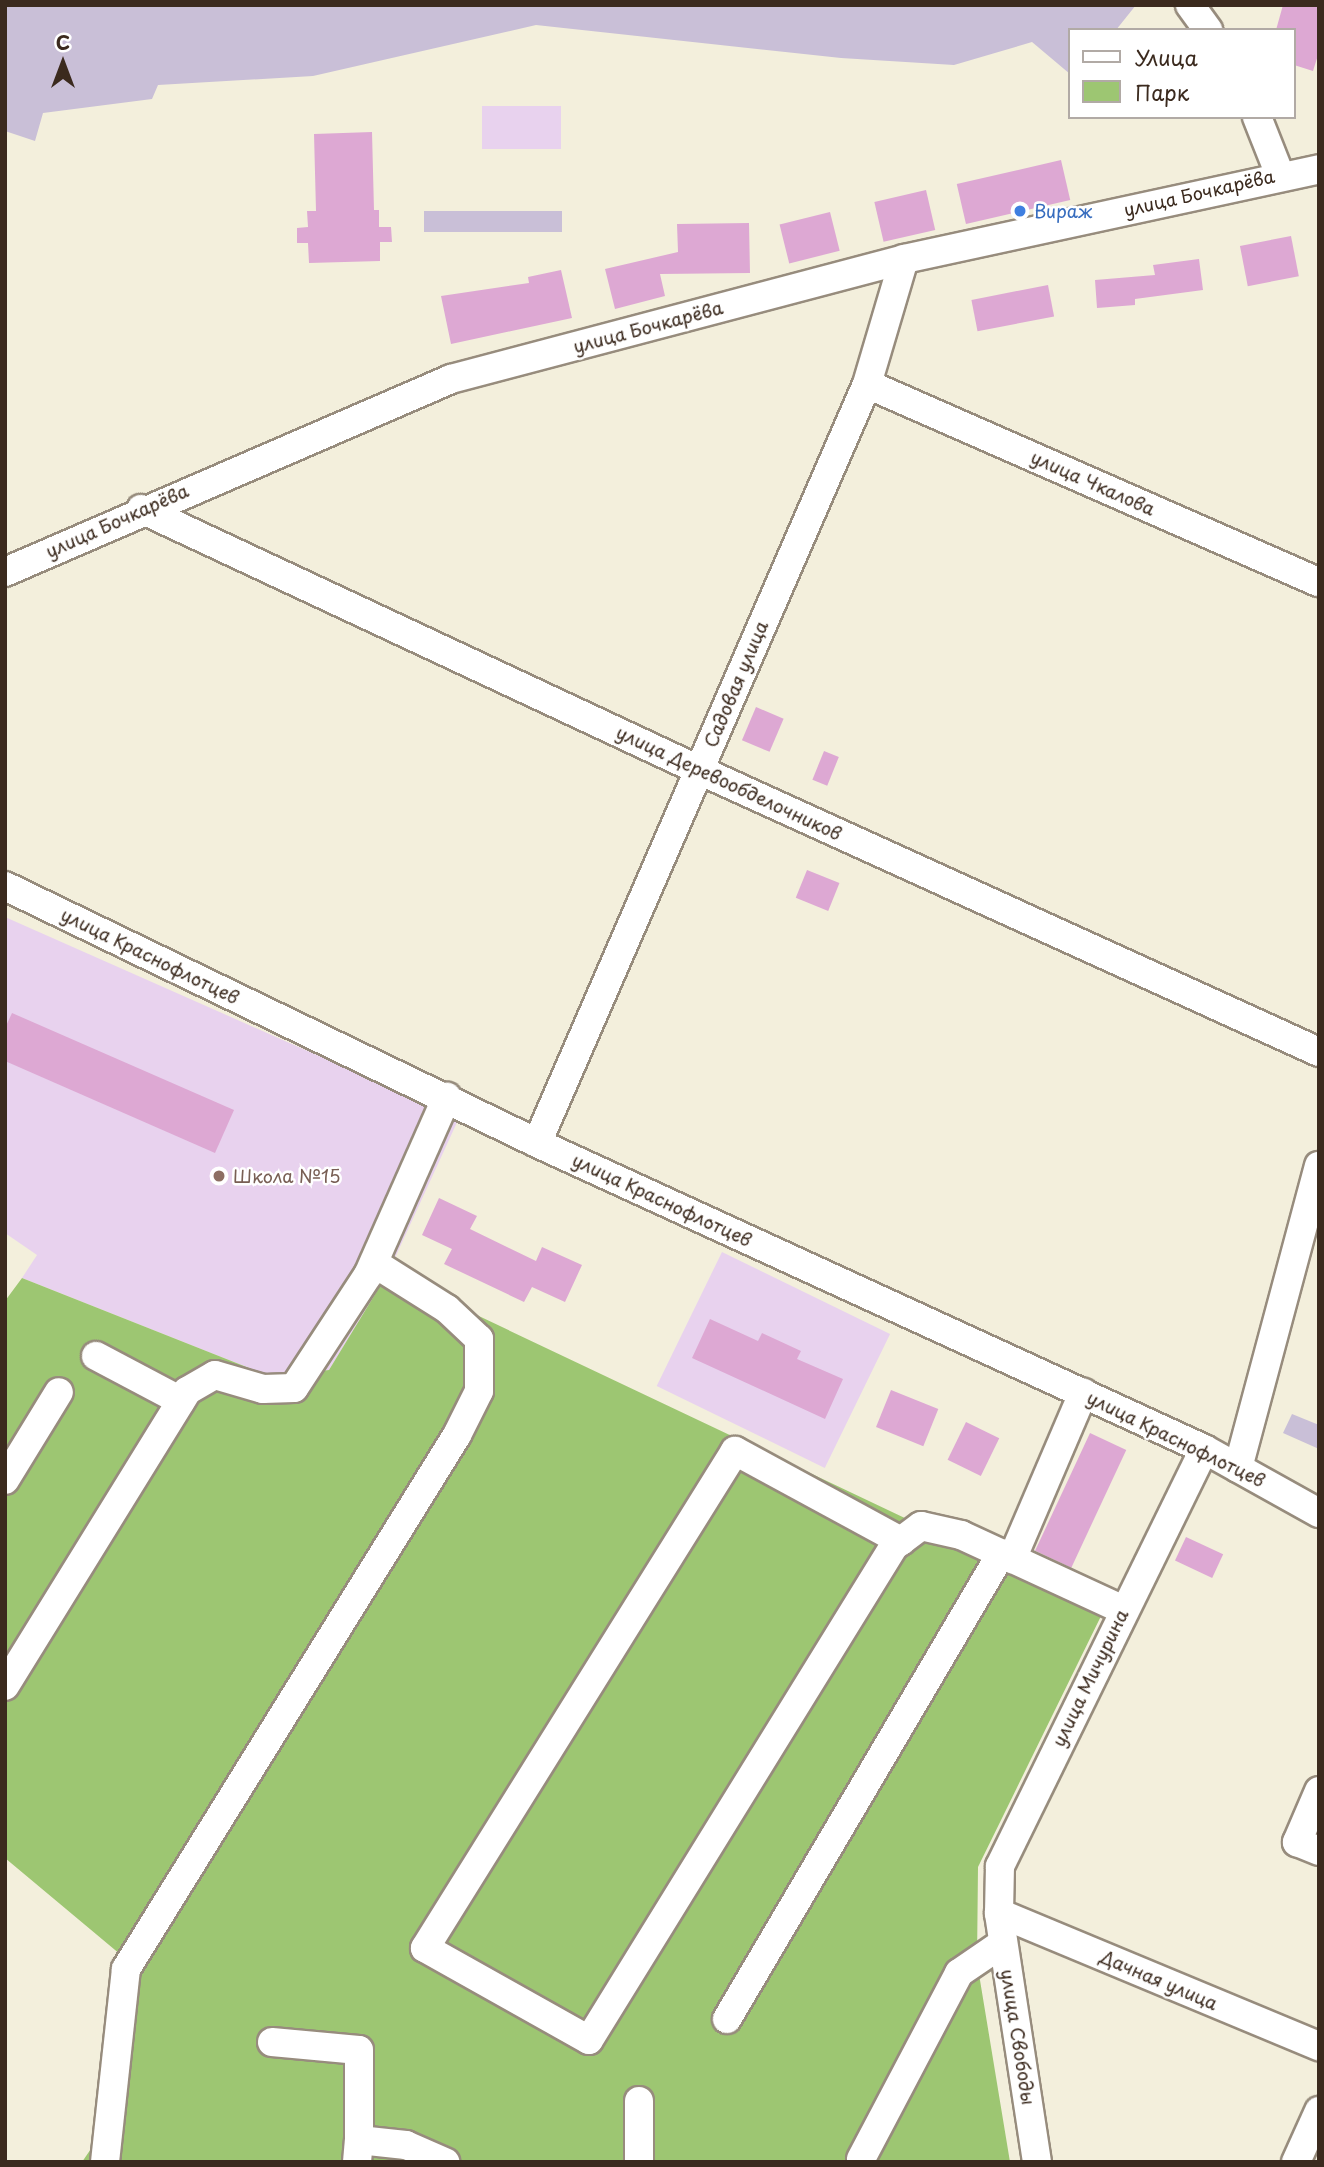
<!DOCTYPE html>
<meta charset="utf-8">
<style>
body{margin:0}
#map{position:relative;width:1324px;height:2167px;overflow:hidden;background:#f3efdc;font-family:"Playpen Sans",sans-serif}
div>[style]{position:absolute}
.built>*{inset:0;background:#e8d2ee;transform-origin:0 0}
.industrial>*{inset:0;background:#c9bfd7;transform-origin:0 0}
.green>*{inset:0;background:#9dc672}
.building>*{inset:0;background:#dda8d3;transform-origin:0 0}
.roads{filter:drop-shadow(2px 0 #978c7d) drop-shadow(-2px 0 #978c7d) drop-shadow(0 2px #978c7d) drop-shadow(0 -2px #978c7d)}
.minor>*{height:28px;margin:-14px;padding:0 14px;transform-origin:14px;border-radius:14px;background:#fff}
.dots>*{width:19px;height:19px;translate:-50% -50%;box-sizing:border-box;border:4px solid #fff;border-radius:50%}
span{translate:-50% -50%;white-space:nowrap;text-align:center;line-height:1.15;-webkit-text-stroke:5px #fff;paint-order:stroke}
.street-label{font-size:18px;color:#3b2a1e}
.shop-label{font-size:18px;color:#366cbe}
.left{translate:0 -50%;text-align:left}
.education-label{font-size:18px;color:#785e54}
.frame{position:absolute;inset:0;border:7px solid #3b2a1e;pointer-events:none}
.legend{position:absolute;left:1068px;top:28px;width:228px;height:91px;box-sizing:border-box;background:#fff;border:2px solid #b1aaa5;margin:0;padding:9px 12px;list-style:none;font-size:21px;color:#3b2a1e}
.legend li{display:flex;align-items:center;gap:14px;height:35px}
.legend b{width:35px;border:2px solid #b1aaa5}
.north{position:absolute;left:28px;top:28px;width:70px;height:70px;-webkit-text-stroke:5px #fff;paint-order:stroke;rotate:0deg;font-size:19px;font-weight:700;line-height:28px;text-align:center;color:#3b2a1e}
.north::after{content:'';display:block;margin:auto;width:24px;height:32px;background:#3b2a1e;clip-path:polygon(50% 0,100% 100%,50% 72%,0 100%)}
</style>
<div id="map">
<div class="built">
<i style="left:482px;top:106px;width:79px;height:43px"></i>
<i style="clip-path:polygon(5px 917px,459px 1118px,388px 1273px,329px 1370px,272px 1377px,22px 1278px,37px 1255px,5px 1233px)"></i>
<i style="left:722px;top:1252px;width:187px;height:149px;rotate:26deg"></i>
</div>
<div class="industrial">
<i style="clip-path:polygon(5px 5px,1136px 5px,1116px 30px,1070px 30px,1070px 74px,1032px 42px,954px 65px,841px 58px,536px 25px,313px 76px,158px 85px,152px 99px,43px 113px,35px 141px,5px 131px)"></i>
<i style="left:424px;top:211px;width:138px;height:21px"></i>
<i style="clip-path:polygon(1292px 1414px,1319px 1425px,1319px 1449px,1283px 1433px)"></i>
</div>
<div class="green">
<i style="clip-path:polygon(388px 1273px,1103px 1612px,978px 1867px,977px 1962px,1010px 2162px,82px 2162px,114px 2115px,133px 1965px,5px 1858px,5px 1301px,22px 1278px,272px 1377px,329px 1370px)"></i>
</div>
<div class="building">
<i style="clip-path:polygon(1283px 5px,1319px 5px,1319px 52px,1313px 71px,1294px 65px,1294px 30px,1276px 30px)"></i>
<i style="clip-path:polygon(372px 132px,374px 210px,379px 210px,379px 227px,391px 227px,392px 242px,380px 242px,380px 261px,309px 263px,308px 243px,297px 243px,297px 228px,308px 227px,307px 211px,316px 211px,314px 134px)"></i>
<i style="left:1061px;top:160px;width:41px;height:107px;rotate:77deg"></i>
<i style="left:926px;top:190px;width:41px;height:53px;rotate:77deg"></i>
<i style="left:830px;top:212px;width:40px;height:52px;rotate:76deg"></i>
<i style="clip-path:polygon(749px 223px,750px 273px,660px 274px,665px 296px,615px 309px,605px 269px,678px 252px,677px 224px)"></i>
<i style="left:1291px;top:236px;width:41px;height:52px;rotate:79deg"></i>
<i style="clip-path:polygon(1199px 259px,1203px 290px,1135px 299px,1135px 305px,1097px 308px,1095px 280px,1155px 275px,1153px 265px)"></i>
<i style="clip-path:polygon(561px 270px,572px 318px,451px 344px,441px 296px,529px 283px,528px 277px)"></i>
<i style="left:1048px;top:285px;width:32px;height:78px;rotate:79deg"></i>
<i style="left:756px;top:707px;width:30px;height:36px;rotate:23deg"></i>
<i style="left:824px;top:751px;width:16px;height:31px;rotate:22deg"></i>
<i style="left:807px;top:870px;width:35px;height:30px;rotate:22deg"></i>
<i style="clip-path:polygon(12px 1013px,234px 1110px,215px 1153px,5px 1061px,5px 1028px)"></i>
<i style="clip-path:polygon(439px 1198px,477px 1216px,470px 1229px,536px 1261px,542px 1247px,582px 1265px,565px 1302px,532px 1287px,524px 1302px,444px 1264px,452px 1249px,422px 1235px)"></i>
<i style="clip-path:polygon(710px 1319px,758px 1341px,762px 1333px,801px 1351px,797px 1359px,843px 1379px,825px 1419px,692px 1358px)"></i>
<i style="left:891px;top:1390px;width:51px;height:40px;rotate:22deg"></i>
<i style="left:966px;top:1422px;width:37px;height:42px;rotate:26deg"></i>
<i style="left:1090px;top:1433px;width:40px;height:130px;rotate:25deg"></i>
<i style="left:1186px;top:1537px;width:41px;height:26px;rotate:25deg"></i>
</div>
<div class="roads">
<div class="minor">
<i style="left:1190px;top:5px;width:31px;rotate:54deg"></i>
<i style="left:1257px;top:117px;width:62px;rotate:68.4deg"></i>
<i style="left:867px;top:384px;width:493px;rotate:23.7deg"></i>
<i style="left:141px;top:509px;width:616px;rotate:25.07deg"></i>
<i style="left:699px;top:770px;width:681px;rotate:24.46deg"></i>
<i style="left:5px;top:572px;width:486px;rotate:-23.4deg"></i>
<i style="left:451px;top:379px;width:469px;rotate:-14.8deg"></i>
<i style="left:904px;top:259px;width:425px;rotate:-12.2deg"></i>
<i style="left:5px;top:886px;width:591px;rotate:25.78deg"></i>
<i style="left:537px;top:1143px;width:734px;rotate:24.64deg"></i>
<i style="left:1204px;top:1449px;width:132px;rotate:29.1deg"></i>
<i style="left:537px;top:1143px;width:828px;rotate:-66.5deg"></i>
<i style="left:867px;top:384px;width:130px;rotate:-73.5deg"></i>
<i style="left:96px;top:1356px;width:96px;rotate:27.9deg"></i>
<i style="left:1238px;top:1468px;width:313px;rotate:-75deg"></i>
<i style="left:5px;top:1480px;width:103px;rotate:-58.5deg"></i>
<i style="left:901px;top:1541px;width:189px;rotate:-151.5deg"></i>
<i style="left:735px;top:1451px;width:586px;rotate:121.95deg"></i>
<i style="left:425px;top:1948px;width:188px;rotate:29.3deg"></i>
<i style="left:589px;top:2040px;width:581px;rotate:-58.31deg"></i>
<i style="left:894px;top:1546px;width:9px;rotate:-36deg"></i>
<i style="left:901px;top:1541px;width:25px;rotate:-37deg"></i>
<i style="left:921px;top:1526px;width:41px;rotate:12.7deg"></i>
<i style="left:961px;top:1535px;width:179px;rotate:24.8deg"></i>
<i style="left:1012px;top:1559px;width:181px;rotate:-66.8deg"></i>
<i style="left:5px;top:1686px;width:347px;rotate:-58.3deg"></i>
<i style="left:187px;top:1391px;width:32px;rotate:-30deg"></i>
<i style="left:215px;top:1375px;width:50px;rotate:16.3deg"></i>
<i style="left:263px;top:1389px;width:31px;rotate:-2deg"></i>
<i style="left:294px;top:1388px;width:135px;rotate:-56.8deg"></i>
<i style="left:368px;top:1275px;width:195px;rotate:-66.1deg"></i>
<i style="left:1319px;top:1791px;width:56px;rotate:113.3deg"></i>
<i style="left:1297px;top:1842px;width:24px;rotate:22deg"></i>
<i style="left:999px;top:1913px;width:347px;rotate:22.6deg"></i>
<i style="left:727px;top:2019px;width:540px;rotate:-59.49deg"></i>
<i style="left:272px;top:2042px;width:87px;rotate:5.3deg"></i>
<i style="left:359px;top:2050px;width:90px;rotate:90deg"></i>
<i style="left:861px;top:2159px;width:210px;rotate:-62.2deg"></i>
<i style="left:959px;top:1973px;width:53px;rotate:-34.3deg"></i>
<i style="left:105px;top:2162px;width:194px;rotate:-83.8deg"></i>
<i style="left:126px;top:1969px;width:628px;rotate:-58.21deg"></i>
<i style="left:457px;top:1435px;width:49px;rotate:-63.4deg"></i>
<i style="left:479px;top:1391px;width:52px;rotate:-90deg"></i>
<i style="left:479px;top:1339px;width:44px;rotate:-136.8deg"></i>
<i style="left:447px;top:1309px;width:86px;rotate:-147.8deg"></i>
<i style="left:357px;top:2162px;width:22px;rotate:-85deg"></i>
<i style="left:359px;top:2140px;width:47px;rotate:6.1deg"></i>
<i style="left:406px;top:2145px;width:43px;rotate:23.6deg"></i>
<i style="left:639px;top:2162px;width:61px;rotate:-90deg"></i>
<i style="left:1037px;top:2162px;width:252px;rotate:-98.7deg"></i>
<i style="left:999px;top:1913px;width:47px;rotate:-88.8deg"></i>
<i style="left:1000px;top:1866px;width:464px;rotate:-63.9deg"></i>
<i style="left:1296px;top:2162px;width:56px;rotate:-65.7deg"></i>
</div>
</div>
<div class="dots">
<i style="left:1020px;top:211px;background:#3f7fe0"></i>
<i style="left:219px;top:1176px;background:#8d6e63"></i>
</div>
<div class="street-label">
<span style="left:1199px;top:193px;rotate:-13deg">улица Бочкарёва</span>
<span style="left:648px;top:327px;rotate:-15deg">улица Бочкарёва</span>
<span style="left:1093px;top:483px;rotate:24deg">улица Чкалова</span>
<span style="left:117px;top:521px;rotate:-24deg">улица Бочкарёва</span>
<span style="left:736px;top:684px;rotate:-67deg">Садовая улица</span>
<span style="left:729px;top:783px;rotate:25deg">улица Деревообделочников</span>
<span style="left:150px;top:956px;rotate:26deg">улица Краснофлотцев</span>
<span style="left:662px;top:1200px;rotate:25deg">улица Краснофлотцев</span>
<span style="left:1176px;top:1439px;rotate:26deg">улица Краснофлотцев</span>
<span style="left:1090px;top:1678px;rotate:-64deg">улица Мичурина</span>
<span style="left:1159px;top:1980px;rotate:23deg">Дачная улица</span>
<span style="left:1018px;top:2037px;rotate:81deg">улица Свободы</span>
</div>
<div class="shop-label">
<span class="left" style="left:1034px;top:211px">Вираж</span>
</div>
<div class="education-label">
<span class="left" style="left:233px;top:1176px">Школа №15</span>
</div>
<div class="frame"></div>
<ul class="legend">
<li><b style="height:9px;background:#fff"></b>Улица</li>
<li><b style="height:19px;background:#9dc672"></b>Парк</li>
</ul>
<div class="north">С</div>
</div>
